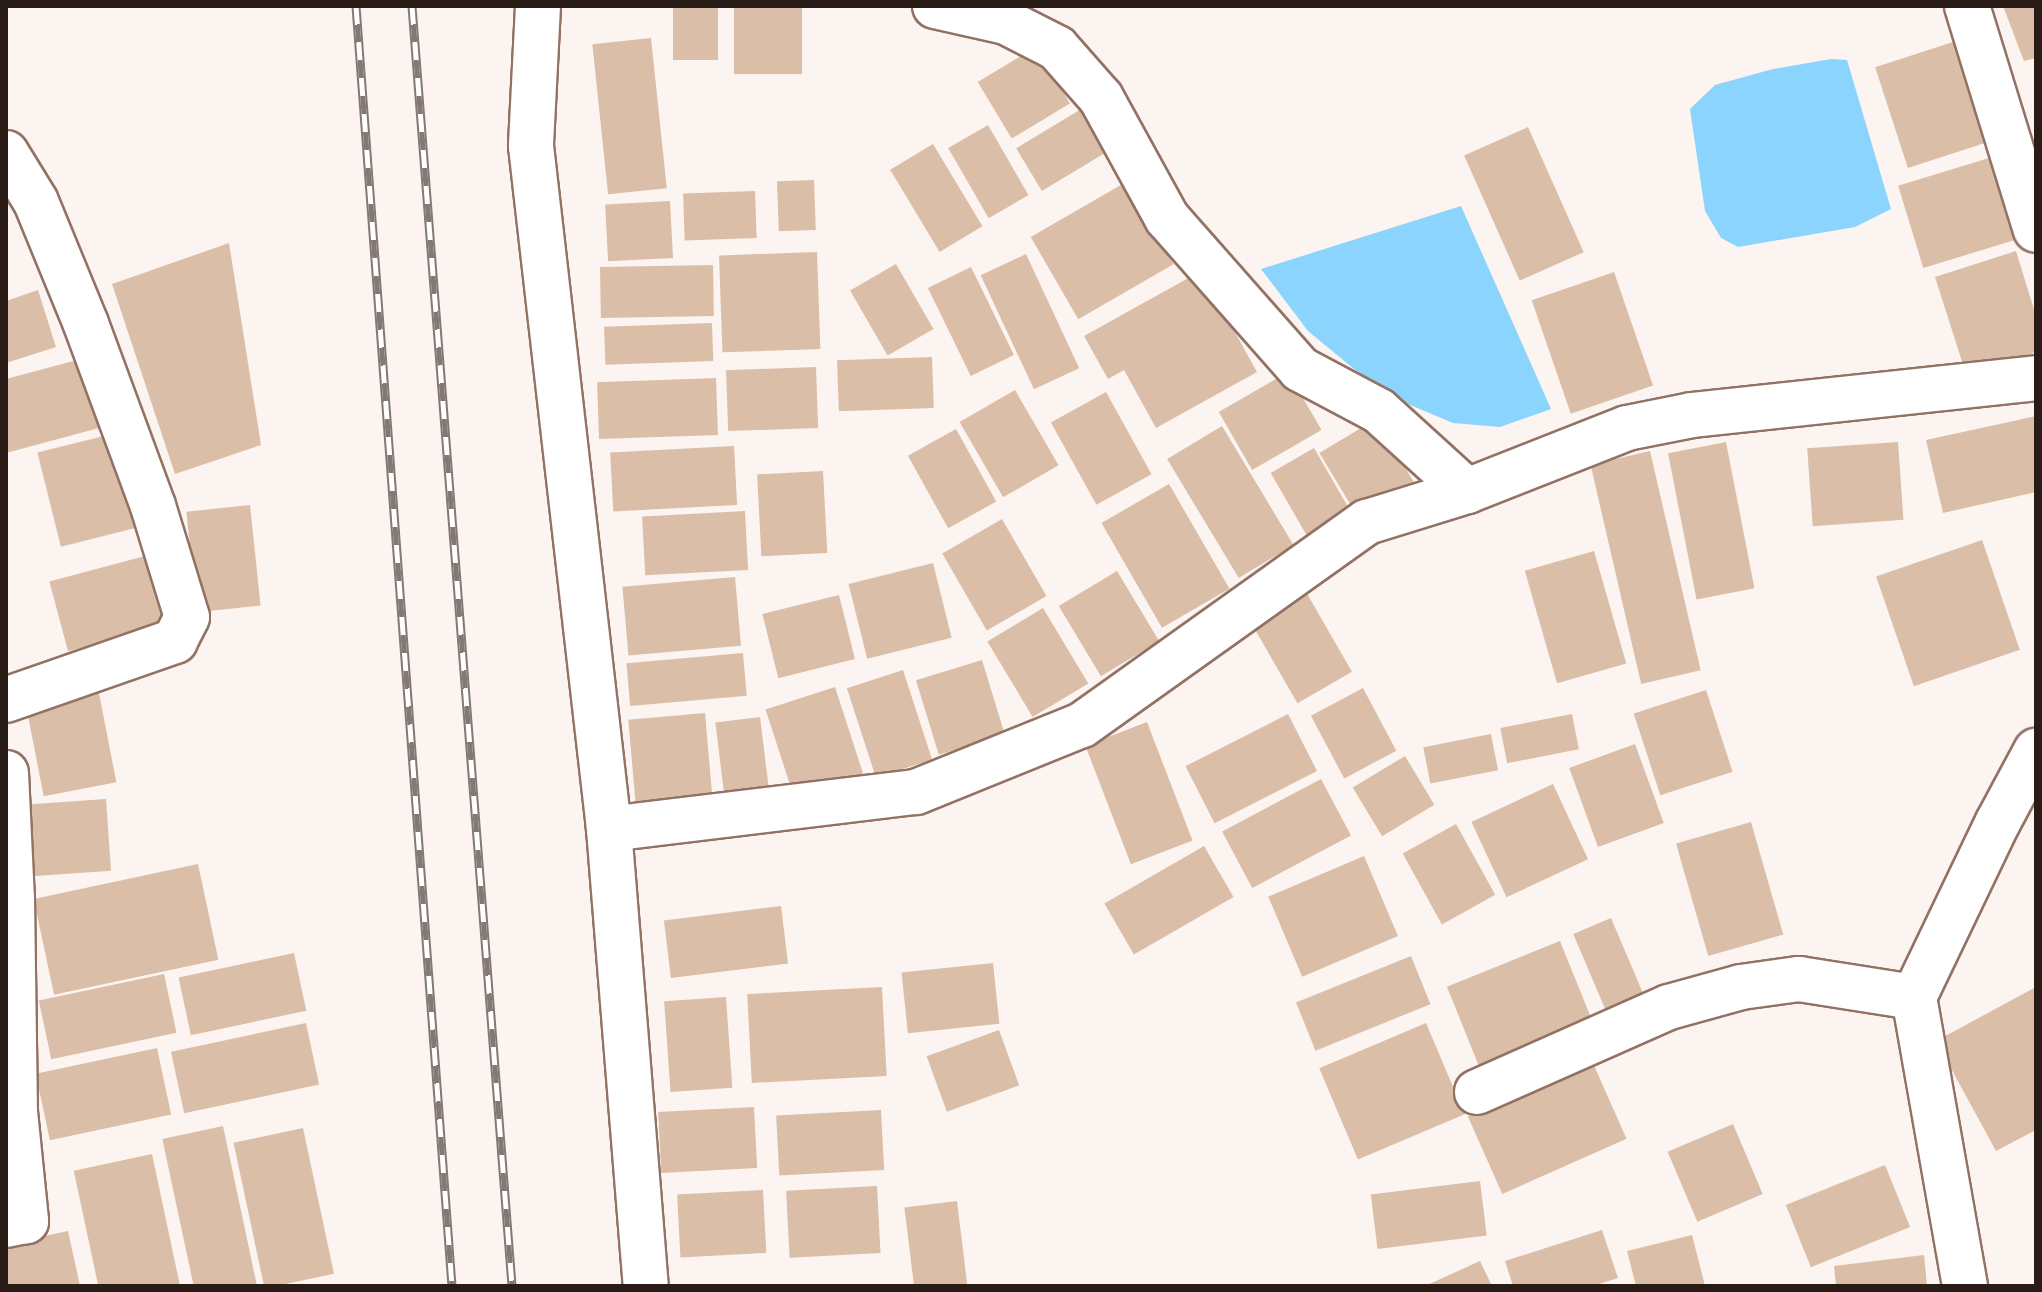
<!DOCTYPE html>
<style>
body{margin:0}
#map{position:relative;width:2042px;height:1292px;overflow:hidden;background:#fcf4f1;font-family:"Fira Sans",sans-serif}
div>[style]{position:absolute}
.water>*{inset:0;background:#8ad4fd}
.building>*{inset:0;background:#dbbea8;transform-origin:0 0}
.roads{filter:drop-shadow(2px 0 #927264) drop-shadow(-2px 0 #927264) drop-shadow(0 2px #927264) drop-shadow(0 -2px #927264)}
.street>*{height:44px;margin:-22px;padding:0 22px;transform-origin:22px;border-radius:22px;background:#fff}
.rail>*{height:9px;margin-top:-4.5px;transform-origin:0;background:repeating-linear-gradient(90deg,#fff 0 18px,#837874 0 36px);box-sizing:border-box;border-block:2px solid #837874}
span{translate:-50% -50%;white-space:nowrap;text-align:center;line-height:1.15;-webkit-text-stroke:6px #fff;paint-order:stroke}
.frame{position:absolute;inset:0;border:8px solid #291c17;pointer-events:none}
</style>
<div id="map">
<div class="water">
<i style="clip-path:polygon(1831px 59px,1847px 60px,1891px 209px,1855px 227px,1738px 247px,1721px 238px,1705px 211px,1690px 109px,1715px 85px,1773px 69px)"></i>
<i style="clip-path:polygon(1461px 206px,1551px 409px,1500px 427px,1453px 423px,1408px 404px,1354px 369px,1308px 331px,1261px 269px)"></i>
</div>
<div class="building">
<i style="left:673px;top:6px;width:45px;height:54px"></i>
<i style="left:734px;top:6px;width:68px;height:68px"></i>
<i style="clip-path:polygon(2003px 6px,2036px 6px,2036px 58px,2024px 61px)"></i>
<i style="left:651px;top:38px;width:151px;height:59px;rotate:84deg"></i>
<i style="left:1956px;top:41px;width:106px;height:85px;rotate:72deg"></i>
<i style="left:1036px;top:47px;width:66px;height:68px;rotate:59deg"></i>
<i style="left:1083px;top:108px;width:50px;height:78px;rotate:59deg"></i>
<i style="left:988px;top:125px;width:81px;height:46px;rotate:60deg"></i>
<i style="left:1528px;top:127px;width:137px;height:70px;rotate:66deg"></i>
<i style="left:933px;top:144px;width:96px;height:50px;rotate:59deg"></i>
<i style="left:1989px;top:158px;width:86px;height:95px;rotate:73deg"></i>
<i style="left:814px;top:180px;width:50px;height:37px;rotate:88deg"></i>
<i style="left:1126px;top:182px;width:95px;height:110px;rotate:60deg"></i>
<i style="left:755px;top:191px;width:47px;height:72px;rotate:88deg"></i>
<i style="left:670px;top:201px;width:57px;height:65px;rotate:87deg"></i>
<i style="clip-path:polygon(229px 243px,261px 445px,175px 474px,112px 284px)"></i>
<i style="clip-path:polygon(2016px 251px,2036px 316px,2036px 352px,1966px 374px,1935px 277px)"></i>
<i style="left:817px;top:252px;width:97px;height:98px;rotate:88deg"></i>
<i style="left:1026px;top:254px;width:126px;height:50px;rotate:65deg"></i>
<i style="left:896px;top:264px;width:75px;height:53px;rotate:60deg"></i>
<i style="left:713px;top:265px;width:51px;height:113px;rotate:89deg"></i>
<i style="left:971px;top:267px;width:98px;height:48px;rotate:64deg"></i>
<i style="clip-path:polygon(1201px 271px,1257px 372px,1156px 428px,1124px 370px,1108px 379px,1084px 336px)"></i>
<i style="left:1614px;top:272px;width:120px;height:87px;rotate:71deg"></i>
<i style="clip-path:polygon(38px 290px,56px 347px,6px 363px,6px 301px)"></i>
<i style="left:712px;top:323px;width:38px;height:108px;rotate:88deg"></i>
<i style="left:932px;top:357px;width:51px;height:95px;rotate:88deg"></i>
<i style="clip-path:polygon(81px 359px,99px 428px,6px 453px,6px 379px)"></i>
<i style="left:816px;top:367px;width:61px;height:90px;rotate:88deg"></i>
<i style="left:1288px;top:372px;width:67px;height:80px;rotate:60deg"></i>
<i style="left:716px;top:378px;width:57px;height:119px;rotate:88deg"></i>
<i style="left:1015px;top:390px;width:87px;height:64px;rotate:60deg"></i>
<i style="left:1106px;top:392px;width:94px;height:63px;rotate:61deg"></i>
<i style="clip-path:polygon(2036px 416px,2036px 492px,1943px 513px,1926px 440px)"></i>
<i style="left:1376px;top:419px;width:74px;height:66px;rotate:59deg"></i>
<i style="left:1222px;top:426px;width:139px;height:64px;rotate:59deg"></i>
<i style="left:956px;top:429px;width:83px;height:55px;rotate:61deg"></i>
<i style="left:116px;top:433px;width:97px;height:81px;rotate:76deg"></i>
<i style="left:1726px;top:442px;width:149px;height:59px;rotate:79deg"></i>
<i style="left:1898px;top:442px;width:78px;height:91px;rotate:86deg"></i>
<i style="left:734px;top:446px;width:59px;height:124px;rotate:87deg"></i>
<i style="left:1314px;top:448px;width:76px;height:50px;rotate:60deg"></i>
<i style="left:1650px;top:451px;width:225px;height:61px;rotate:77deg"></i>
<i style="left:823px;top:471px;width:82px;height:66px;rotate:87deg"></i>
<i style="left:1169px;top:484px;width:121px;height:78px;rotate:60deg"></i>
<i style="left:250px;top:505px;width:101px;height:64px;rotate:84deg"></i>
<i style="left:745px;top:511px;width:59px;height:103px;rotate:87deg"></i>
<i style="left:1002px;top:519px;width:89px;height:69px;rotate:60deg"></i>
<i style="left:1982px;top:540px;width:116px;height:112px;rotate:71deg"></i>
<i style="left:1594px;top:551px;width:117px;height:72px;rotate:74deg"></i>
<i style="left:145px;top:556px;width:72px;height:99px;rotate:75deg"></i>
<i style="left:933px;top:563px;width:77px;height:87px;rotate:76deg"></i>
<i style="left:1117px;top:571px;width:82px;height:68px;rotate:59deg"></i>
<i style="left:735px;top:577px;width:69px;height:113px;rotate:85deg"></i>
<i style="left:1306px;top:592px;width:92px;height:63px;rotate:60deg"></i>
<i style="left:839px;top:595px;width:66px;height:79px;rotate:76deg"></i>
<i style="left:1043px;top:608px;width:88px;height:65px;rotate:59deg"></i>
<i style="left:743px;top:653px;width:43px;height:117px;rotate:85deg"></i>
<i style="left:982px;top:660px;width:78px;height:69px;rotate:73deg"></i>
<i style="left:903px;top:670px;width:94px;height:59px;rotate:72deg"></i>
<i style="left:835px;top:687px;width:91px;height:73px;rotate:72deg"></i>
<i style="left:98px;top:688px;width:96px;height:74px;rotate:79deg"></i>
<i style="left:1363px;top:688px;width:71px;height:59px;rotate:62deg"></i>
<i style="left:1706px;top:690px;width:86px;height:76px;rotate:72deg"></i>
<i style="left:705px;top:713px;width:85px;height:77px;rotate:85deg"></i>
<i style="left:1288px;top:714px;width:64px;height:115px;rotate:63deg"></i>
<i style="left:1572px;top:714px;width:36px;height:73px;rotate:79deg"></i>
<i style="left:760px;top:717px;width:78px;height:45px;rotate:83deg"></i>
<i style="left:1147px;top:722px;width:127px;height:66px;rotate:69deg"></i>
<i style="left:1491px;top:734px;width:37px;height:69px;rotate:79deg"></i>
<i style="left:1635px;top:744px;width:84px;height:70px;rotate:70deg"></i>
<i style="left:1405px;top:756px;width:57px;height:61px;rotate:59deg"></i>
<i style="left:1321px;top:779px;width:64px;height:112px;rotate:62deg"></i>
<i style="left:1553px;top:784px;width:83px;height:90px;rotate:65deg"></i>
<i style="left:106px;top:799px;width:72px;height:79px;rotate:86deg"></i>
<i style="left:1751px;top:822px;width:117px;height:78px;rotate:74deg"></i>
<i style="left:1456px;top:824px;width:81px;height:61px;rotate:61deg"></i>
<i style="left:1204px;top:846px;width:59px;height:115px;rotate:60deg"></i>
<i style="left:1364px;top:856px;width:87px;height:104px;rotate:67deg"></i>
<i style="left:198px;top:864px;width:98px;height:168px;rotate:78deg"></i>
<i style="left:781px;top:906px;width:58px;height:118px;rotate:83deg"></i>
<i style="left:1611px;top:918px;width:87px;height:41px;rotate:67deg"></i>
<i style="left:1560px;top:941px;width:90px;height:122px;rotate:68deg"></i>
<i style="left:294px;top:953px;width:59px;height:118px;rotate:78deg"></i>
<i style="left:1411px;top:956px;width:52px;height:124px;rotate:68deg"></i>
<i style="left:993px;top:963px;width:61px;height:92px;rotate:84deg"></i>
<i style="left:164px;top:974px;width:60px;height:128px;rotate:78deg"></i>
<i style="left:882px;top:987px;width:89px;height:135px;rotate:87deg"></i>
<i style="clip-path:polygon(2036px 987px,2036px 1130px,1996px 1151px,1936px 1041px)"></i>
<i style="left:726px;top:997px;width:91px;height:62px;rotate:86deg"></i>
<i style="left:306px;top:1023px;width:63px;height:138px;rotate:78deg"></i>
<i style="left:1426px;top:1023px;width:99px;height:116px;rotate:67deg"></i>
<i style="left:999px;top:1030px;width:59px;height:77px;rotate:70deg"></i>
<i style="left:157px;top:1048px;width:68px;height:124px;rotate:78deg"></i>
<i style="left:1592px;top:1061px;width:85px;height:136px;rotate:66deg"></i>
<i style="left:754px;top:1107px;width:61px;height:96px;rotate:87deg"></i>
<i style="left:881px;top:1110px;width:60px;height:105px;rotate:87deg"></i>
<i style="left:1733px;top:1124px;width:76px;height:71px;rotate:67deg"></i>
<i style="left:223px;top:1126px;width:163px;height:62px;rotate:78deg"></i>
<i style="left:303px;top:1128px;width:149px;height:71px;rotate:78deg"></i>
<i style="left:152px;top:1154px;width:135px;height:80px;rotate:78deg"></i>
<i style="left:1885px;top:1165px;width:67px;height:107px;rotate:68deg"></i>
<i style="left:1480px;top:1181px;width:55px;height:110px;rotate:83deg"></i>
<i style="left:877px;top:1186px;width:67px;height:91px;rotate:87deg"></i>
<i style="left:763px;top:1190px;width:63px;height:86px;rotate:87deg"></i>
<i style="left:957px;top:1201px;width:86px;height:53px;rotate:83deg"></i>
<i style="clip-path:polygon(1602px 1230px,1618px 1278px,1593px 1286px,1513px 1286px,1505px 1261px)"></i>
<i style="clip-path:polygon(68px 1231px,80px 1286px,6px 1286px,6px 1244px)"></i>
<i style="clip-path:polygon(1692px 1235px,1705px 1286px,1636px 1286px,1627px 1251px)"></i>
<i style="clip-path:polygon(1924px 1255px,1927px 1286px,1836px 1286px,1834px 1266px)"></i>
<i style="clip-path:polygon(1480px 1261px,1492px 1286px,1425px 1286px)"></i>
</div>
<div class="roads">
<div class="street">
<i style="left:538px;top:6px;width:140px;rotate:92.9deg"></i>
<i style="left:531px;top:146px;width:687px;rotate:83.48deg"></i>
<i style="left:609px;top:829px;width:458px;rotate:85.4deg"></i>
<i style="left:935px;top:6px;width:73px;rotate:12.7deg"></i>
<i style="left:1006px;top:22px;width:57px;rotate:27deg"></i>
<i style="left:1057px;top:48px;width:67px;rotate:48.7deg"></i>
<i style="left:1101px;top:98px;width:137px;rotate:61.2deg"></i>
<i style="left:1167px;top:218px;width:201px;rotate:48.6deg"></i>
<i style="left:1300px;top:369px;width:89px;rotate:28deg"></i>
<i style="left:1379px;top:411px;width:119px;rotate:42.3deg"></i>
<i style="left:1467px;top:491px;width:172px;rotate:-21.5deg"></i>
<i style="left:1627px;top:428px;width:66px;rotate:-11.3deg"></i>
<i style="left:1692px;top:415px;width:346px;rotate:-6.1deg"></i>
<i style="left:1967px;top:6px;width:234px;rotate:72.9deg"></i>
<i style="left:6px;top:153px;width:57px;rotate:58.5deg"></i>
<i style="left:36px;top:202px;width:132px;rotate:67.7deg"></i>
<i style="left:86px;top:324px;width:194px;rotate:69.8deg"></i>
<i style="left:153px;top:506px;width:116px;rotate:73deg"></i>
<i style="left:187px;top:617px;width:27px;rotate:117deg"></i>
<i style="left:175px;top:641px;width:179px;rotate:160.8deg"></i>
<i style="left:6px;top:773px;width:125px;rotate:87.3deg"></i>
<i style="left:12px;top:898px;width:214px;rotate:89.2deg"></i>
<i style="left:15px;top:1112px;width:110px;rotate:84.2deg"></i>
<i style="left:26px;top:1221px;width:20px;rotate:169deg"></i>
<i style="left:609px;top:829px;width:309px;rotate:-6.9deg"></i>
<i style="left:916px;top:792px;width:179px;rotate:-22deg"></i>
<i style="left:1082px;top:725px;width:350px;rotate:-35.5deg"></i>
<i style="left:1367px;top:522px;width:105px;rotate:-17.2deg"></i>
<i style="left:1477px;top:1092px;width:210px;rotate:-23.9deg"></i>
<i style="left:1669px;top:1007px;width:75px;rotate:-15.5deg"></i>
<i style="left:1741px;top:987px;width:59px;rotate:-7.9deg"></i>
<i style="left:1799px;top:979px;width:116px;rotate:8.9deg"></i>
<i style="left:1965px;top:1286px;width:293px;rotate:-100deg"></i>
<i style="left:1914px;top:997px;width:194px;rotate:-64.4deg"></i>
<i style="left:1998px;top:822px;width:81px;rotate:-61.8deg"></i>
</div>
</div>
<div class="rail">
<i style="left:356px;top:6px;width:1284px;rotate:85.71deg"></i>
<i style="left:412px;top:6px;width:1284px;rotate:85.53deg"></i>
</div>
<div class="frame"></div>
</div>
